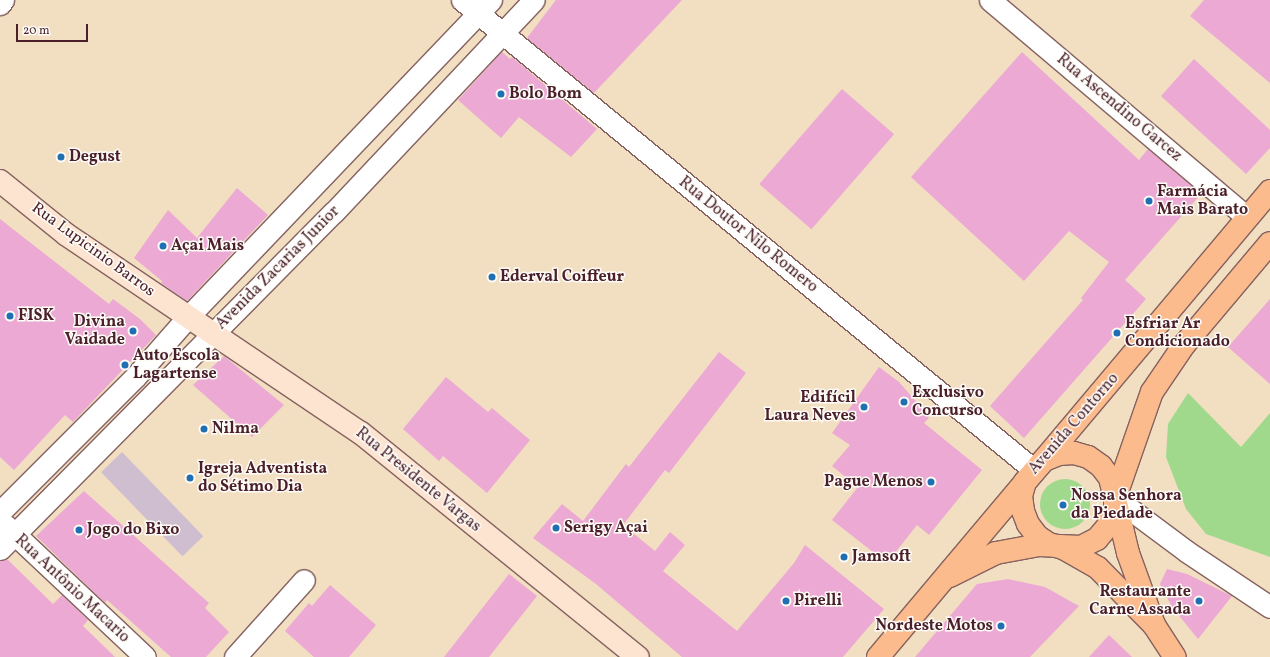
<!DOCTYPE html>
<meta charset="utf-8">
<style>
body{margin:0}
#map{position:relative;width:1270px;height:657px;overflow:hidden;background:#f2dec1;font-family:Vollkorn,serif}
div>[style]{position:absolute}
.industrial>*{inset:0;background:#cfbdd0;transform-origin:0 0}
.green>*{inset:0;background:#a0d98c}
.round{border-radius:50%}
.building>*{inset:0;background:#eba9d4;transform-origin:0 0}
.roads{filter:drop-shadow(1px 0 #856260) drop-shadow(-1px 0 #856260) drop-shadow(0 1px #856260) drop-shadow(0 -1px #856260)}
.minor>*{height:21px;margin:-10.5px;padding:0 10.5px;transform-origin:10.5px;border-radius:10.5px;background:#fff}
.secondary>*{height:22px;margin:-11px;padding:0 11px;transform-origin:11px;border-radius:11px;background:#fde4d1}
.primary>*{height:22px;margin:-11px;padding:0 11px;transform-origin:11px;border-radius:11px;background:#fbbb8c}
.dots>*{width:11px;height:11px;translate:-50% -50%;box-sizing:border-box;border:2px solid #fdfcf7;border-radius:50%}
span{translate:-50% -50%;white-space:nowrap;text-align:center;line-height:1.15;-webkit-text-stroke:3px #fdfcf7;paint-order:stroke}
.poi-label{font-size:16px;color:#4a1f2b;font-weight:700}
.left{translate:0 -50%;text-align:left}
.right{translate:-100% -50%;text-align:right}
.street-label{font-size:16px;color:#4a1f2b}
.scale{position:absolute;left:16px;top:24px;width:72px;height:18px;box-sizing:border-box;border:2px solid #4a1f2b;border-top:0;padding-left:5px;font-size:12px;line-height:14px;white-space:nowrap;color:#4a1f2b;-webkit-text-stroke:3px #fdfcf7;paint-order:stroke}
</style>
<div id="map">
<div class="industrial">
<i style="left:122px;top:452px;width:117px;height:29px;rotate:46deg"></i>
</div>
<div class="green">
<i style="clip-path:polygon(1188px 393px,1241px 447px,1270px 413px,1270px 557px,1206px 534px,1186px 509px,1166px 457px,1168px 424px)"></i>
<i class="round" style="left:1040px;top:479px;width:50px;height:50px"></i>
</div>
<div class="building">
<i style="clip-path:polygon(556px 0,682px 0,594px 93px,527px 38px)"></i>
<i style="clip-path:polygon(1204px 0,1270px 0,1270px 83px,1190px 16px)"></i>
<i style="clip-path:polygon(502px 52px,510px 59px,512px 57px,597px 129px,571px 157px,519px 117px,501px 138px,458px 100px)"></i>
<i style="clip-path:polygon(1022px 52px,1139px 160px,1148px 149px,1201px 194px,1125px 280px,1146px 299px,1024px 438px,990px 406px,1083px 300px,1081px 298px,1109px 262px,1069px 231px,1024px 281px,911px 177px)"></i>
<i style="clip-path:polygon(1194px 59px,1270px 130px,1270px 148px,1246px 174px,1161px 96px)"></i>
<i style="left:842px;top:89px;width:69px;height:126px;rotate:41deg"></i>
<i style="clip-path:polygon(237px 188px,268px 215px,187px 301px,161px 283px,162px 281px,134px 258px,168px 210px,197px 238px)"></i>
<i style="clip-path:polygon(0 219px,109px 304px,113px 299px,140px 319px,156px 335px,73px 422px,65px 415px,14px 470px,0 457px)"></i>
<i style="clip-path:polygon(1270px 299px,1270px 384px,1228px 347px)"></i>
<i style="clip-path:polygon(719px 352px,746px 373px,669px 473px,665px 470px,623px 525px,655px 551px,670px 532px,685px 545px,663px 571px,737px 631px,794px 563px,805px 545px,884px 609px,843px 657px,682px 657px,596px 584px,533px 538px,562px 504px,583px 521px,626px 464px,629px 467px)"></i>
<i style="clip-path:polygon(224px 356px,284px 405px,252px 437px,193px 385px)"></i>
<i style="clip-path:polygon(879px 367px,899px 382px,919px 405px,929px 418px,924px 423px,982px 470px,929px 535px,917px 525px,887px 563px,832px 520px,858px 487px,832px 466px,850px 445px,832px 433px)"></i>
<i style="clip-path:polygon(446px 377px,488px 412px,492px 408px,530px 440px,487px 493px,443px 456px,439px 461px,403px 429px)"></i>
<i style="clip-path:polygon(84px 491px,209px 603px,205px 608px,229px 632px,206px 657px,171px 657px,107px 600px,105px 603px,36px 536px)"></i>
<i style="clip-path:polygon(7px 559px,53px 604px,62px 595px,88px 620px,83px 626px,115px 657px,0 657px,0 561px)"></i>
<i style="clip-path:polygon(1167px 569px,1187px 574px,1232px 596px,1198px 639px,1172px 607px,1160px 584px)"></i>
<i style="clip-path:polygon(509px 574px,537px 596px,489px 657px,444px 657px)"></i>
<i style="clip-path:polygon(1008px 579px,1045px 587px,1079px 606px,1030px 657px,915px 657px,977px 584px)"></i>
<i style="clip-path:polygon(330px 585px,376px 625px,349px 657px,314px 657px,285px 631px,309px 603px,312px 606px)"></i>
<i style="clip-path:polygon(1109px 635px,1132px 657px,1089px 657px)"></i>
</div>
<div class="roads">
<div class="minor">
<i style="left:462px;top:0;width:740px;rotate:39.41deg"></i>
<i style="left:990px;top:0;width:336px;rotate:40.2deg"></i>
<i style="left:0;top:4px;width:5px;rotate:-53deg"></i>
<i style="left:1115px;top:498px;width:89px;rotate:36.7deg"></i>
<i style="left:1186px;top:551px;width:101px;rotate:33.7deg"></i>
<i style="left:0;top:512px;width:192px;rotate:-45deg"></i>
<i style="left:136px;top:376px;width:77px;rotate:-48.7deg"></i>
<i style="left:187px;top:318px;width:440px;rotate:-46.3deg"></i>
<i style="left:5px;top:525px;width:192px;rotate:43.3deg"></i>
<i style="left:0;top:549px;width:474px;rotate:-45.3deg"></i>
<i style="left:334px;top:212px;width:291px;rotate:-46.7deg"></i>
<i style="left:235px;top:657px;width:103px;rotate:-48.1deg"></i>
</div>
<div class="secondary">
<i style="left:0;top:181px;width:86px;rotate:38.9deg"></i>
<i style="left:67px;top:235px;width:354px;rotate:34deg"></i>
<i style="left:361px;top:433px;width:356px;rotate:39deg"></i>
</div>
<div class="primary">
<i style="left:950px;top:576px;width:51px;rotate:-26.6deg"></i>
<i style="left:996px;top:553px;width:44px;rotate:-10.5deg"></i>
<i style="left:1039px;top:545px;width:42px;rotate:2.7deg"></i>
<i style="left:1081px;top:547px;width:18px;rotate:-27deg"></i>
<i style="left:1097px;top:539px;width:17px;rotate:-50deg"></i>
<i style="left:1108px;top:526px;width:18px;rotate:-68deg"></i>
<i style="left:1115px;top:509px;width:11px;rotate:-90deg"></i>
<i style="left:1115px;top:498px;width:112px;rotate:-70.8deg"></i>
<i style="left:1152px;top:392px;width:57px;rotate:-55.8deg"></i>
<i style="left:1184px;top:345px;width:133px;rotate:-49.9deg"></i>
<i style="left:1154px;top:625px;width:77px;rotate:-109.9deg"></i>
<i style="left:1128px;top:553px;width:77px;rotate:-103.5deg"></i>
<i style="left:1110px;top:478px;width:15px;rotate:-127deg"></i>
<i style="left:1101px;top:466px;width:16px;rotate:-145deg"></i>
<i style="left:1088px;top:457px;width:15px;rotate:-164deg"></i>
<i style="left:1074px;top:453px;width:15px;rotate:176deg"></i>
<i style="left:1059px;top:454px;width:16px;rotate:158deg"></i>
<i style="left:1044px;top:460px;width:29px;rotate:131deg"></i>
<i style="left:1025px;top:482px;width:15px;rotate:106deg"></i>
<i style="left:1021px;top:496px;width:15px;rotate:82deg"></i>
<i style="left:1023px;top:511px;width:14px;rotate:69deg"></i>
<i style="left:1028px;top:524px;width:15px;rotate:53deg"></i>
<i style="left:1037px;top:536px;width:14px;rotate:34deg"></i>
<i style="left:1049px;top:544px;width:15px;rotate:16deg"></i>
<i style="left:1063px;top:548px;width:40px;rotate:29.7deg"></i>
<i style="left:1098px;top:568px;width:80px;rotate:45.5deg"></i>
<i style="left:1154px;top:625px;width:38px;rotate:57deg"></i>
<i style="left:878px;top:657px;width:609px;rotate:-49.93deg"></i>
</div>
</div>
<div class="dots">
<i style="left:501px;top:94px;background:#1f6fb2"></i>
<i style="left:61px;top:157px;background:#1f6fb2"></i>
<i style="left:1149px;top:201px;background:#1f6fb2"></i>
<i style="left:163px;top:246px;background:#1f6fb2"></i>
<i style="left:492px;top:277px;background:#1f6fb2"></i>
<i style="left:10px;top:316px;background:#1f6fb2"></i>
<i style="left:133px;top:331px;background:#1f6fb2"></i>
<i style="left:1117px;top:333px;background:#1f6fb2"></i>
<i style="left:125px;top:365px;background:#1f6fb2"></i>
<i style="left:904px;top:402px;background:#1f6fb2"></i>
<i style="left:864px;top:407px;background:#1f6fb2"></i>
<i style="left:204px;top:429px;background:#1f6fb2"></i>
<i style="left:190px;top:478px;background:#1f6fb2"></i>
<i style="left:931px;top:482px;background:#1f6fb2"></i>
<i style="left:1063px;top:505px;background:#1f6fb2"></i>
<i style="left:556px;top:528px;background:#1f6fb2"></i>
<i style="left:79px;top:530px;background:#1f6fb2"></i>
<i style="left:844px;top:557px;background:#1f6fb2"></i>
<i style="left:786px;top:601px;background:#1f6fb2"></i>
<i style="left:1199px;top:601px;background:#1f6fb2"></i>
<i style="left:1001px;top:626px;background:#1f6fb2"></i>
</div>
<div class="poi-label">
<span class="left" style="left:509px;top:94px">Bolo Bom</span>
<span class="left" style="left:69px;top:157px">Degust</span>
<span class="left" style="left:1157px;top:201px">Farmácia<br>Mais Barato</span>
<span class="left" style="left:171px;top:246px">Açai Mais</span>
<span class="left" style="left:500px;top:277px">Ederval Coiffeur</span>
<span class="left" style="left:18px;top:316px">FISK</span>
<span class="right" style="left:125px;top:331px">Divina<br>Vaidade</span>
<span class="left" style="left:1125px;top:333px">Esfriar Ar<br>Condicionado</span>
<span class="left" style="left:133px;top:365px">Auto Escola<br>Lagartense</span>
<span class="left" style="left:912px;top:402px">Exclusivo<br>Concurso</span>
<span class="right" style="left:856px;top:407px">Edifícil<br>Laura Neves</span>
<span class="left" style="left:212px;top:429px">Nilma</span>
<span class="left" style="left:198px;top:478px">Igreja Adventista<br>do Sétimo Dia</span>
<span class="right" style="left:923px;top:482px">Pague Menos</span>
<span class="left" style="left:1071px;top:505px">Nossa Senhora<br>da Piedade</span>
<span class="left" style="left:564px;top:528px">Serigy Açai</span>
<span class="left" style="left:87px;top:530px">Jogo do Bixo</span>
<span class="left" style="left:852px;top:557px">Jamsoft</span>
<span class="right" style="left:1191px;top:601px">Restaurante<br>Carne Assada</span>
<span class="left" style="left:794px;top:601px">Pirelli</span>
<span class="right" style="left:993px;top:626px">Nordeste Motos</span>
</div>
<div class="street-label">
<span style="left:1119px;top:108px;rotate:40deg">Rua Ascendino Garcez</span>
<span style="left:748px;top:235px;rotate:39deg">Rua Doutor Nilo Romero</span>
<span style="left:93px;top:250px;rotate:36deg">Rua Lupicinio Barros</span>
<span style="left:278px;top:268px;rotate:-45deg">Avenida Zacarias Junior</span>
<span style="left:1074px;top:424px;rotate:-49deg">Avenida Contorno</span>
<span style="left:418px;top:480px;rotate:39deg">Rua Presidente Vargas</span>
<span style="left:72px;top:589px;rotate:43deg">Rua Antônio Macario</span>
</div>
<div class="scale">20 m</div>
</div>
